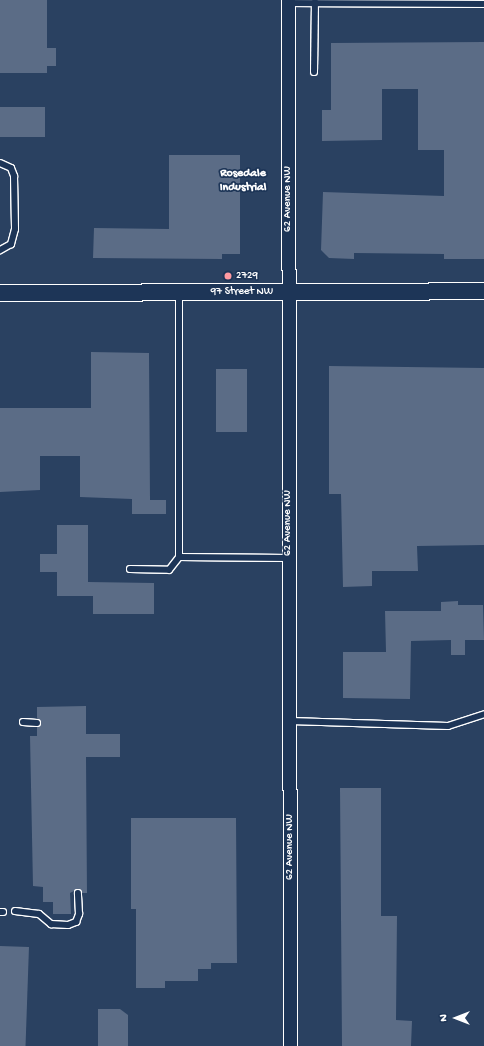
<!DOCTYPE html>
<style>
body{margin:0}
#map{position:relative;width:484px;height:1046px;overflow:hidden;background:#2a4161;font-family:"Gochi Hand",sans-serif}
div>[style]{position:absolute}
.building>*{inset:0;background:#5b6c86;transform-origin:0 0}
.roads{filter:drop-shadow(1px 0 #fff) drop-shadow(-1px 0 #fff) drop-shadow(0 1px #fff) drop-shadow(0 -1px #fff)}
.service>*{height:6px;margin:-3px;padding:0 3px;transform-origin:3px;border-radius:3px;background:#1d3557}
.minor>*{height:13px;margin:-6.5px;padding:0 6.5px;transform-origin:6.5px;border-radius:6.5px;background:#1d3557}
.tertiary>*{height:16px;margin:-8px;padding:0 8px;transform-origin:8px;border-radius:8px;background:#1d3557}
.dots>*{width:11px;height:11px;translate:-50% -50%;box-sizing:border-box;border:2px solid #1d3557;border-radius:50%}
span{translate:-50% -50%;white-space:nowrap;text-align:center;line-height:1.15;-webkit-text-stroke:3.5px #1d3557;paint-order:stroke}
.street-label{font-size:11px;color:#fff}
.poi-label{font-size:11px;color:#fff}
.left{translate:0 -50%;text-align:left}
.neighbourhood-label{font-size:12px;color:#fff;font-weight:700}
.north{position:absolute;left:436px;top:998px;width:40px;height:40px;-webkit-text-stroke:3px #1d3557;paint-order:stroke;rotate:270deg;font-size:11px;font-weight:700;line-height:16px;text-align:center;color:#fff}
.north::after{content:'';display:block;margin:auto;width:14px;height:18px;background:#fff;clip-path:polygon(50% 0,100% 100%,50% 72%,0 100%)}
</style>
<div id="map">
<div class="building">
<i style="clip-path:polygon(0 0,47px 0,47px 48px,56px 48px,56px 66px,47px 66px,47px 73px,0 73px)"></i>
<i style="clip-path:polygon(484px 42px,484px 259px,444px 259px,444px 254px,354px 253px,354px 259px,329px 258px,321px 250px,323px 192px,444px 196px,444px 150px,418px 150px,418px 89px,382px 89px,382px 140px,322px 141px,322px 110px,331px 110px,331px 43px)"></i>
<i style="left:0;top:107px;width:45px;height:30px"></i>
<i style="clip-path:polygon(169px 155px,240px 155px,240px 254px,222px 254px,222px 259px,93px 258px,94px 228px,169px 229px)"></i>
<i style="clip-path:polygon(91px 352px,149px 353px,150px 500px,166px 500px,166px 514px,132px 514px,132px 499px,80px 497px,80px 456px,40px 456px,40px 490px,0 492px,0 408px,91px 408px)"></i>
<i style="clip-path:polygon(329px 366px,484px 368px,484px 545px,417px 546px,418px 571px,372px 571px,372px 586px,343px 587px,341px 494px,329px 494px)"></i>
<i style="left:216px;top:369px;width:31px;height:63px"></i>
<i style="clip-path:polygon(57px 525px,88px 525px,88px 582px,154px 583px,154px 614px,93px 614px,93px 596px,57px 596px,57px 572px,40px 572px,40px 554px,57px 554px)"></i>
<i style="clip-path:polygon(458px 601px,458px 605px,483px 605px,484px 640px,465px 640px,465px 655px,451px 655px,451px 640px,411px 641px,410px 699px,343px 698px,343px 652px,386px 652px,385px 611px,441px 611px,441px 602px)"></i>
<i style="clip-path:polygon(86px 706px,86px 734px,120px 734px,120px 757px,86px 757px,87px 893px,82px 893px,78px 889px,70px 893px,71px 914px,53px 914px,53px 902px,43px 902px,43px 887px,33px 886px,30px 736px,37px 736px,37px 727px,41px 724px,37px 718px,37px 707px)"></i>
<i style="clip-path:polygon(340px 788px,381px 788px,381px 916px,397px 916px,396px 1020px,412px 1021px,411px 1046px,342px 1046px)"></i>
<i style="clip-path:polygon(131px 818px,236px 818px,237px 963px,211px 963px,211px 969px,198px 969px,198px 981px,165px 981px,165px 988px,136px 988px,136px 909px,131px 909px)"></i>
<i style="left:0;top:946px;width:29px;height:100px;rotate:2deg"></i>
<i style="clip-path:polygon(98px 1009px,120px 1009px,128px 1015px,128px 1046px,98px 1046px)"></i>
</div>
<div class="roads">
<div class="service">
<i style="left:288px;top:3px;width:196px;rotate:0.3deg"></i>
<i style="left:314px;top:72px;width:70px;rotate:-89.2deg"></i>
<i style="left:0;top:163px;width:12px;rotate:24deg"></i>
<i style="left:11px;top:168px;width:9px;rotate:69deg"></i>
<i style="left:14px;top:176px;width:53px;rotate:88.9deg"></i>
<i style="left:15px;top:229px;width:16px;rotate:105deg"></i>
<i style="left:11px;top:244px;width:13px;rotate:151deg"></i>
<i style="left:179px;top:293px;width:264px;rotate:90deg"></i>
<i style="left:179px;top:557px;width:109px;rotate:0.5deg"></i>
<i style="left:130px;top:569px;width:39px;rotate:1deg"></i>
<i style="left:169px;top:570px;width:16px;rotate:-52deg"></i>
<i style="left:290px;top:721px;width:158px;rotate:1.8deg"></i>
<i style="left:448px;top:726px;width:38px;rotate:-18deg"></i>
<i style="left:23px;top:722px;width:14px;rotate:4deg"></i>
<i style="left:15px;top:911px;width:24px;rotate:7deg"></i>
<i style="left:39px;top:914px;width:16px;rotate:40deg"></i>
<i style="left:51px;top:924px;width:17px;rotate:3deg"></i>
<i style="left:68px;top:925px;width:9px;rotate:-21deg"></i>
<i style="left:76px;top:922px;width:9px;rotate:-69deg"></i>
<i style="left:79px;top:914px;width:21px;rotate:-93deg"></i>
<i style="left:0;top:912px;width:3px"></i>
</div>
<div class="minor">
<i style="left:288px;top:0;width:1046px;rotate:89.89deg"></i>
</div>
<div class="tertiary">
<i style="left:0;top:293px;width:484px;rotate:-0.2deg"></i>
</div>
</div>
<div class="dots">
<i style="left:228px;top:276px;background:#ff9aa2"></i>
</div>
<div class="street-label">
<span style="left:288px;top:199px;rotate:-90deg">62 Avenue NW</span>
<span style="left:242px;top:292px">97 Street NW</span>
<span style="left:288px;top:523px;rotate:-90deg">62 Avenue NW</span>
<span style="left:290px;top:847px;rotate:-90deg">62 Avenue NW</span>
</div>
<div class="poi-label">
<span class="left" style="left:236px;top:276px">2729</span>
</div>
<div class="neighbourhood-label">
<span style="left:243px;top:182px">Rosedale<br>Industrial</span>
</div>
<div class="north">N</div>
</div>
